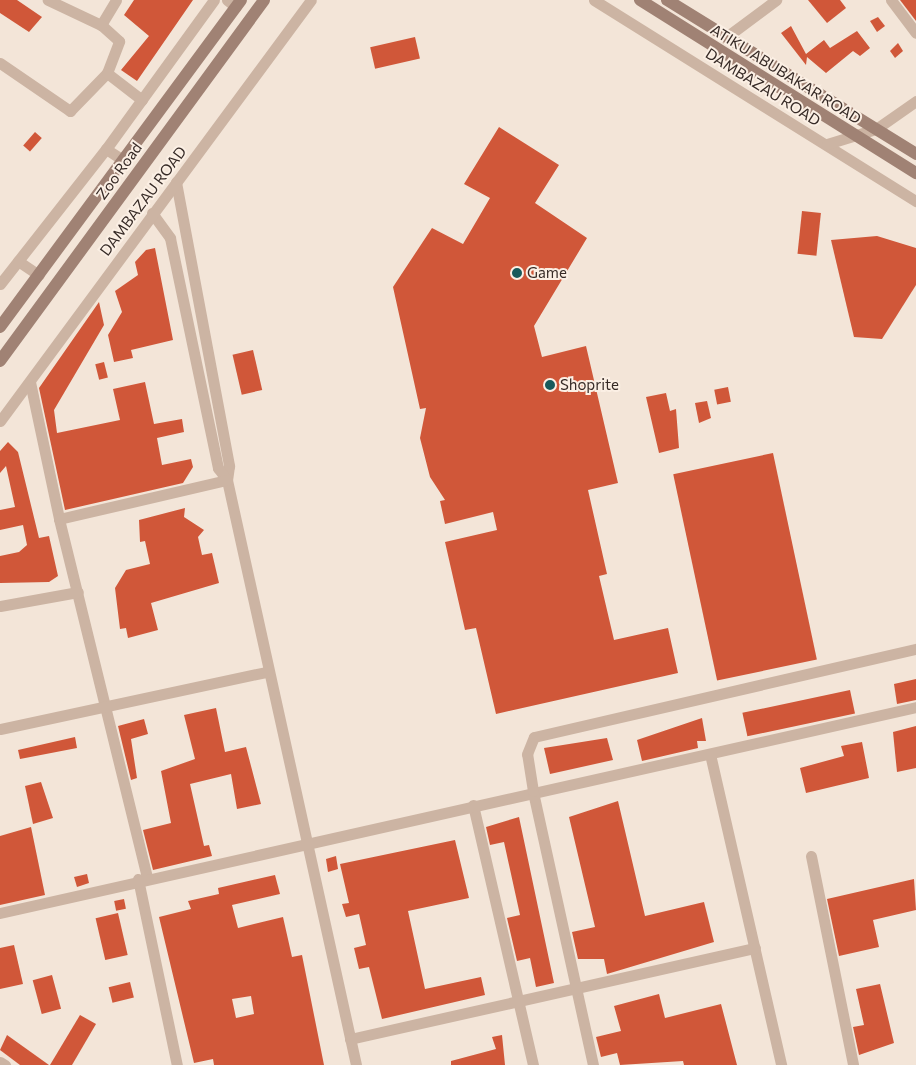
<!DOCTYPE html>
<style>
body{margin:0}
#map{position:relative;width:916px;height:1065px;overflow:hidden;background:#f3e5d8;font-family:Commissioner,sans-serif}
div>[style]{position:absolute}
.building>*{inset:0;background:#d05739;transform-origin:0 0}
.street>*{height:11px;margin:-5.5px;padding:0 5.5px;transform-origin:5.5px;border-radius:5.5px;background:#ccb4a3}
.secondary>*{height:12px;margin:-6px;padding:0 6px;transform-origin:6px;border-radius:6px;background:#a08274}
.dots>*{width:14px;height:14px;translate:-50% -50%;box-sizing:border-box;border:2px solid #fbefe4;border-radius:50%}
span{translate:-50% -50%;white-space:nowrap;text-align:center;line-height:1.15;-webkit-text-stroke:4px #fbefe4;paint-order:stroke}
.street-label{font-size:15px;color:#362a26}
.poi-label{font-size:15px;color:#362a26}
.left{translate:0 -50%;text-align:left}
</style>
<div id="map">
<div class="building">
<i style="clip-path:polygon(0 0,17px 0,42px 17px,29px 32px,0 13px)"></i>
<i style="clip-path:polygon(134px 0,193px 0,137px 81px,121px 70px,149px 36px,124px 15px)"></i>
<i style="clip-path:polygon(808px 0,840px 0,846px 8px,827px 23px)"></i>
<i style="clip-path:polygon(900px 0,916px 0,916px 21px)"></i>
<i style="clip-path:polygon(878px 17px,885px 26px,877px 32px,870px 21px)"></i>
<i style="clip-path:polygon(791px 26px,806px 54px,824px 40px,830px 48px,857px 31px,870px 48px,860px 56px,853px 51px,826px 73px,807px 57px,806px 65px,781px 33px)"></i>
<i style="left:415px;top:37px;width:22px;height:46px;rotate:77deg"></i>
<i style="clip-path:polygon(898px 43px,903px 51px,895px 58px,890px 51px)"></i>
<i style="clip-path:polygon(499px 127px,559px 165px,535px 203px,587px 238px,534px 326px,542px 357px,586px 346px,618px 483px,588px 490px,607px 574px,599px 576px,614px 640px,668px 628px,678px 673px,496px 714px,476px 628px,465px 630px,445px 542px,497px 530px,493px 512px,445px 524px,440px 501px,445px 500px,430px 477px,420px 438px,426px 408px,420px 409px,393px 287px,432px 228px,463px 244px,490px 198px,464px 184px)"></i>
<i style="left:35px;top:132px;width:9px;height:18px;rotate:41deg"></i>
<i style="left:802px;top:211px;width:19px;height:43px;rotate:6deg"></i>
<i style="clip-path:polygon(877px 236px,916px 248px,916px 285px,882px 339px,854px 337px,831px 240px)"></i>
<i style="clip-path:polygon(155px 248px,173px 340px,131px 350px,133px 358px,114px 362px,108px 335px,122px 312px,115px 291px,138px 275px,135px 262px,146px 250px)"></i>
<i style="clip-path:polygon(99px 302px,104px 325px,54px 410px,57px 433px,120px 420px,113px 389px,145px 382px,154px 424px,182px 419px,184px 432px,157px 438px,162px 465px,191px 459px,193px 467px,183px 483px,65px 510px,39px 388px)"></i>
<i style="left:253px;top:350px;width:41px;height:21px;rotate:77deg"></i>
<i style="left:104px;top:362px;width:16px;height:9px;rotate:76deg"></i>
<i style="left:728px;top:387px;width:15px;height:14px;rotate:79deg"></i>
<i style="clip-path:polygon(666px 393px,670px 411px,676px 409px,679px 448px,659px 453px,646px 397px)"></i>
<i style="clip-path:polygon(707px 401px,711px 418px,699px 423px,695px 403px)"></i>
<i style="clip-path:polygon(8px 442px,18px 452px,39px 538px,49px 536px,58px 576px,49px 582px,0 583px,0 556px,19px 552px,27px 545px,23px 525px,0 530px,0 510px,15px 507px,6px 466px,0 473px,0 451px)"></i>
<i style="left:773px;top:453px;width:211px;height:102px;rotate:78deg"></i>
<i style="clip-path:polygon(185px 508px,184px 517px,204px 530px,198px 537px,202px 555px,212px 553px,219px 583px,151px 603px,158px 630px,128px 638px,126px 628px,120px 629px,115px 588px,126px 570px,150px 564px,145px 541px,140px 542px,139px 520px)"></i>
<i style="clip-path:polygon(916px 679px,916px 700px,897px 704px,894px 684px)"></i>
<i style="left:850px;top:690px;width:24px;height:110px;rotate:78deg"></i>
<i style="clip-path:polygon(216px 708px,225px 752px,246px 747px,261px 804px,237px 809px,231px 774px,190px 784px,204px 846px,209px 845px,212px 856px,153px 870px,143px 830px,171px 823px,161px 771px,195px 759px,184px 715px)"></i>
<i style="clip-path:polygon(702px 718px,706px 741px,697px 741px,698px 748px,642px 761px,637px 740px)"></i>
<i style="clip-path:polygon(144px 719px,148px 734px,131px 739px,137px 778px,131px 780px,118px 726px)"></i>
<i style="clip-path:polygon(916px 726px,916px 768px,897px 772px,893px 732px)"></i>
<i style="clip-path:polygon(75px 737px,77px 748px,20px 759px,18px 750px)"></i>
<i style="clip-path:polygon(607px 738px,613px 760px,550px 774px,544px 748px)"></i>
<i style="clip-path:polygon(862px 742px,869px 778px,806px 793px,800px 768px,844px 756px,841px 746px)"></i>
<i style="clip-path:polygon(41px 782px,53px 818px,33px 824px,25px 786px)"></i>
<i style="clip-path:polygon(618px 801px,645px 916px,704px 902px,714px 942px,607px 974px,604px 959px,578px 959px,572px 932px,595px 927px,569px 817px)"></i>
<i style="clip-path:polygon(519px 817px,554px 983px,536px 987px,530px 958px,517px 961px,507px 918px,520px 915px,504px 842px,490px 845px,486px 827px)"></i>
<i style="clip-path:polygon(31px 827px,45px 895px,0 905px,0 836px)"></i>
<i style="clip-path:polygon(455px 840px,469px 898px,408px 911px,425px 989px,481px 977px,485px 995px,382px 1019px,369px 967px,359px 969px,354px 948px,366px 945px,359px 914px,346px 917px,342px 904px,349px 903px,340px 864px)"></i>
<i style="clip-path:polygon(336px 856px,338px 869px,328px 872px,326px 859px)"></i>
<i style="clip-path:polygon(87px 874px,89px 883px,77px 887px,74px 877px)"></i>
<i style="clip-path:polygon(evenodd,275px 875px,280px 894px,232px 905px,238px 928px,283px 917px,292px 957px,302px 955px,324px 1065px,214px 1065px,213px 1059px,194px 1063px,159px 917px,191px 909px,188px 901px,219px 894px,218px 888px,275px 875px,251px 996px,254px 1014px,236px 1018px,232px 999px,251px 996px)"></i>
<i style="clip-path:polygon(914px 879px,916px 910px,873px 920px,879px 947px,839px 956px,827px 899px)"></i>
<i style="left:124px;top:899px;width:10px;height:10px;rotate:79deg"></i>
<i style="left:118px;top:913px;width:43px;height:23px;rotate:77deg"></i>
<i style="clip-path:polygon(14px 945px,23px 984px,0 989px,0 948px)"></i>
<i style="left:52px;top:975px;width:35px;height:20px;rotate:75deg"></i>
<i style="left:130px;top:982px;width:16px;height:22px;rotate:76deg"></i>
<i style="clip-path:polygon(880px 984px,894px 1043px,859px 1055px,853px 1027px,864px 1025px,856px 989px)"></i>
<i style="clip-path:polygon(659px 994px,665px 1018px,721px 1004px,737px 1065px,684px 1065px,683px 1061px,620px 1065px,617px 1053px,601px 1057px,596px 1037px,621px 1031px,614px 1006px)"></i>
<i style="clip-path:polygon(80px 1015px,96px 1024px,72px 1065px,50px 1065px)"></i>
<i style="clip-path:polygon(7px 1035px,49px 1065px,20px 1065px,0 1050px)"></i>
<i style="clip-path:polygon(502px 1035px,505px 1065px,451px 1065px,451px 1061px,496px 1049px,492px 1037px)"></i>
</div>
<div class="street">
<i style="left:227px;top:0;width:11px;rotate:38deg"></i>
<i style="left:594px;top:0;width:380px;rotate:32deg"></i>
<i style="left:891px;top:0;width:41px;rotate:52.9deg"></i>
<i style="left:101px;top:25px;width:29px;rotate:-59deg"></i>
<i style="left:725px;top:38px;width:64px;rotate:-36.7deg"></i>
<i style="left:0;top:63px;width:85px;rotate:34.4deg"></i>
<i style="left:70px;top:111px;width:53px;rotate:-45.8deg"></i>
<i style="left:107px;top:73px;width:34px;rotate:-69deg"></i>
<i style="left:119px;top:41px;width:24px;rotate:-138deg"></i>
<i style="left:101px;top:25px;width:59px;rotate:-154.7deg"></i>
<i style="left:107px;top:73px;width:44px;rotate:37.6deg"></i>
<i style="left:827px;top:144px;width:51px;rotate:-17deg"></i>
<i style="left:876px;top:129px;width:49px;rotate:-35deg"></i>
<i style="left:106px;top:149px;width:20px;rotate:33deg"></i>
<i style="left:176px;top:182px;width:289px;rotate:79.4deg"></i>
<i style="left:229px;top:466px;width:14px;rotate:98deg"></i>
<i style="left:227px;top:480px;width:599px;rotate:77.56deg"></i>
<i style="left:152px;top:213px;width:31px;rotate:54deg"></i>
<i style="left:170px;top:238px;width:235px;rotate:78.2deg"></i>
<i style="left:218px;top:468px;width:15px;rotate:53deg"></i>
<i style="left:18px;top:261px;width:25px;rotate:34deg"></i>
<i style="left:0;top:284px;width:172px;rotate:-51.9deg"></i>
<i style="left:106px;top:149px;width:184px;rotate:-54.1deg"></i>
<i style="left:30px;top:382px;width:140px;rotate:78deg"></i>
<i style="left:59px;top:519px;width:369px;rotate:76.2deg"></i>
<i style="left:0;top:421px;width:523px;rotate:-53.55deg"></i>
<i style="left:59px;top:519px;width:172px;rotate:-13.1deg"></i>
<i style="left:0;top:606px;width:79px;rotate:-10.2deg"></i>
<i style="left:0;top:729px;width:273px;rotate:-12.1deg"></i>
<i style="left:710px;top:754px;width:319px;rotate:77.1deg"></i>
<i style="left:473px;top:805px;width:267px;rotate:77deg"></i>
<i style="left:811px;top:856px;width:213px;rotate:78.6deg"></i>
<i style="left:138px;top:879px;width:190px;rotate:78.2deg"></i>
<i style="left:0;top:913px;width:939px;rotate:-12.67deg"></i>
<i style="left:350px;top:1039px;width:415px;rotate:-12.7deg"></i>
<i style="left:0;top:1062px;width:6px;rotate:31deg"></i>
<i style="left:593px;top:1065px;width:280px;rotate:-102.4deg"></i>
<i style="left:533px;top:791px;width:37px;rotate:-99deg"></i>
<i style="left:527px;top:754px;width:18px;rotate:-68deg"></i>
<i style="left:534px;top:737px;width:392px;rotate:-13deg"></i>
</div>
<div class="secondary">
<i style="left:640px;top:0;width:326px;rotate:32.1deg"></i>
<i style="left:667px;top:0;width:293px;rotate:31.7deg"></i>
<i style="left:0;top:327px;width:406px;rotate:-53.6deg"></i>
<i style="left:0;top:361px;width:447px;rotate:-53.8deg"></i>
</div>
<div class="dots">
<i style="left:517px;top:273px;background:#185a5b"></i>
<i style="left:550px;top:385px;background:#185a5b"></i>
</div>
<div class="street-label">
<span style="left:786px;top:74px;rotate:32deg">ATIKU ABUBAKAR ROAD</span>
<span style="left:763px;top:87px;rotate:32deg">DAMBAZAU ROAD</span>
<span style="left:119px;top:171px;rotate:-54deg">Zoo Road</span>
<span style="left:143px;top:201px;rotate:-53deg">DAMBAZAU ROAD</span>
</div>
<div class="poi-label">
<span class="left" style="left:527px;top:273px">Game</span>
<span class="left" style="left:560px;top:385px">Shoprite</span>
</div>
</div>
